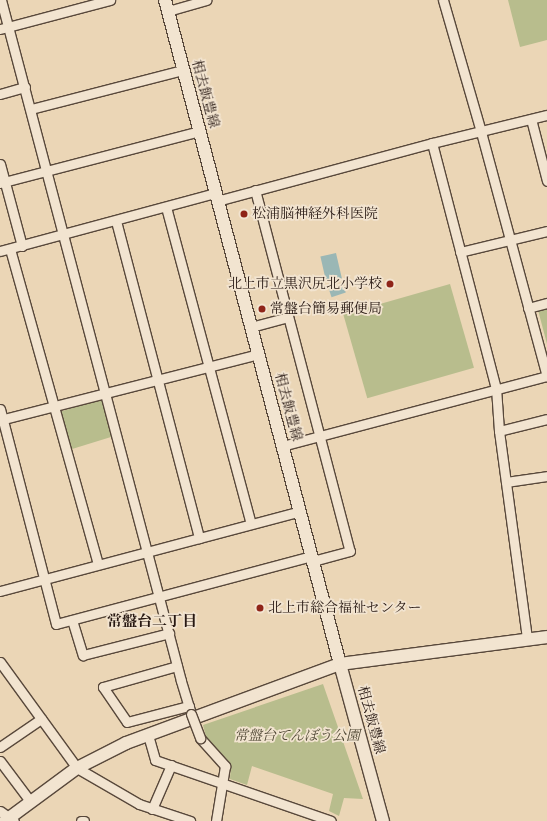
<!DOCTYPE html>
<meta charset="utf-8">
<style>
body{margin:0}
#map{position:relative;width:547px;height:821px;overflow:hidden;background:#ebd6b6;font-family:"IM FELL French Canon","Noto Serif JP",serif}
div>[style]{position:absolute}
.green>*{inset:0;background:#b8bd8d;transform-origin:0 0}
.water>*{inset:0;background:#9ab7b5;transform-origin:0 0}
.roads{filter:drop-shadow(1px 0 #58483b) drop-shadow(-1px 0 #58483b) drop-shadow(0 1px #58483b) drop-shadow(0 -1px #58483b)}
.street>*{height:9px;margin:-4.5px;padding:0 4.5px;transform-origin:4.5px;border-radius:4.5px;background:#f2e4d0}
.secondary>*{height:12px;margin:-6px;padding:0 6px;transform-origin:6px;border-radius:6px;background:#f2e4d0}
.bridges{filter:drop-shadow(1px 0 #58483b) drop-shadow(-1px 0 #58483b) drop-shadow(0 1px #58483b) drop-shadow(0 -1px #58483b)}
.street-bridge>*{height:9px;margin:-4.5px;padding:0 4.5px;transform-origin:4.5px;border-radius:4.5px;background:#f2e4d0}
.dots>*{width:11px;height:11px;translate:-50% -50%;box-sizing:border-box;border:2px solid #f2e4d0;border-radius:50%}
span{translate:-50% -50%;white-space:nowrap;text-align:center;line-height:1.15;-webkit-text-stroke:3.5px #f2e4d0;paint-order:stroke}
.street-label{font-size:14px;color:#271812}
.poi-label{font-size:14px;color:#271812}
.left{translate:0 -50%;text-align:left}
.right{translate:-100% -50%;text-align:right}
.park-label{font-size:14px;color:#524a37;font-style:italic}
.neighbourhood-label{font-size:15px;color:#271812;font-weight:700}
</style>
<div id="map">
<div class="green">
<i style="clip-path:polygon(508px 0,547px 0,547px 40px,520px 47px)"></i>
<i style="left:450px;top:284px;width:87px;height:111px;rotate:74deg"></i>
<i style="clip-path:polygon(547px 308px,547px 344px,538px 310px)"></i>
<i style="left:102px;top:399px;width:39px;height:44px;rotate:73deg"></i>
<i style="clip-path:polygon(323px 684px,363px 799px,344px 798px,339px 816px,329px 811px,333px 794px,252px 766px,247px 785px,230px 779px,231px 764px,206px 737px,203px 725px)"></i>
</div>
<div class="water">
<i style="left:336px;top:253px;width:26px;height:16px;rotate:77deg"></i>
<i style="left:343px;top:284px;width:9px;height:15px;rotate:72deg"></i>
</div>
<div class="roads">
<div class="street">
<i style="left:1px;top:0;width:704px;rotate:75.19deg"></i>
<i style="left:181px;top:681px;width:34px;rotate:73deg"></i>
<i style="left:443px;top:0;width:137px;rotate:73.9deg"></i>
<i style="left:481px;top:132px;width:253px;rotate:74.9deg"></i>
<i style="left:168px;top:11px;width:40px;rotate:-16deg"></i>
<i style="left:0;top:29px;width:114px;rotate:-14.8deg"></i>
<i style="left:0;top:94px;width:26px;rotate:-16deg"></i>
<i style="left:31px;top:109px;width:157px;rotate:-14.4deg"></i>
<i style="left:531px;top:119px;width:64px;rotate:75.5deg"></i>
<i style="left:432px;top:143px;width:253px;rotate:75.4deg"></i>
<i style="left:496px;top:388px;width:43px;rotate:86deg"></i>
<i style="left:499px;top:431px;width:210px;rotate:82.3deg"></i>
<i style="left:0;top:164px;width:85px;rotate:75deg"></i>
<i style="left:0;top:183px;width:206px;rotate:-14.6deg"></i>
<i style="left:255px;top:190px;width:373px;rotate:75.3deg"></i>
<i style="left:350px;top:551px;width:38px;rotate:165deg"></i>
<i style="left:217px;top:201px;width:223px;rotate:-15.1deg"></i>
<i style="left:432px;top:143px;width:118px;rotate:-13.7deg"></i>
<i style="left:166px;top:207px;width:328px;rotate:75deg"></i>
<i style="left:116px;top:221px;width:328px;rotate:75.3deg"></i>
<i style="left:10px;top:249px;width:327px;rotate:74.4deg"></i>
<i style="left:0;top:251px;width:223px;rotate:-15.1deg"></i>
<i style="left:460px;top:252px;width:89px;rotate:-13.6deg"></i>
<i style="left:528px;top:308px;width:20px;rotate:-15deg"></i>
<i style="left:251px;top:327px;width:38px;rotate:-15deg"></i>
<i style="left:0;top:409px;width:222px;rotate:75.4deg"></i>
<i style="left:56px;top:624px;width:265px;rotate:-14.9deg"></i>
<i style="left:0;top:420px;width:266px;rotate:-14.3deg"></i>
<i style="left:499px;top:431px;width:49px;rotate:-14deg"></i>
<i style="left:282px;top:446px;width:274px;rotate:-14.8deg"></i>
<i style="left:506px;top:482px;width:41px;rotate:-8.3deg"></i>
<i style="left:0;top:591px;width:310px;rotate:-14.9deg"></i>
<i style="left:72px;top:620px;width:37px;rotate:73deg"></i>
<i style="left:83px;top:655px;width:89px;rotate:-14.3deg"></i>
<i style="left:0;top:662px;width:131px;rotate:54deg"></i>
<i style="left:77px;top:768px;width:72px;rotate:30.1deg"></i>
<i style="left:139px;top:804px;width:54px;rotate:18.4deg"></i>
<i style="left:177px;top:666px;width:77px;rotate:164.2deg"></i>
<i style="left:103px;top:687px;width:42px;rotate:55.6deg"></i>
<i style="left:127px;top:722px;width:64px;rotate:-14.5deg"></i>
<i style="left:148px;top:735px;width:26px;rotate:74deg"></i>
<i style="left:155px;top:760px;width:186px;rotate:19.1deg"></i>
<i style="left:200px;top:738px;width:38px;rotate:48deg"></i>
<i style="left:225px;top:766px;width:56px;rotate:99.3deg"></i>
<i style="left:0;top:747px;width:50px;rotate:-34.3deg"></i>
<i style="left:0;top:761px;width:50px;rotate:53.1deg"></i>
<i style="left:152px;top:809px;width:48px;rotate:-66.6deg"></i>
<i style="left:0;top:811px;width:17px;rotate:36deg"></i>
<i style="left:81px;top:821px;width:3px"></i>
</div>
<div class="secondary">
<i style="left:165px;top:0;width:687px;rotate:75.24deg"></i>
<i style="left:340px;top:664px;width:163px;rotate:74.7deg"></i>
<i style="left:5px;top:821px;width:89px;rotate:-36.4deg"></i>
<i style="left:77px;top:768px;width:55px;rotate:-27deg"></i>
<i style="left:126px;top:743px;width:228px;rotate:-20.3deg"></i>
<i style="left:340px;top:664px;width:209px;rotate:-7.4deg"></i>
</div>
</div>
<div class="bridges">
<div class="street-bridge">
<i style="left:191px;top:714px;width:26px;rotate:69deg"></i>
</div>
</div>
<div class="dots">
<i style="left:244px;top:214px;background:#8f2418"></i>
<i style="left:390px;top:284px;background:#8f2418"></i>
<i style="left:262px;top:309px;background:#8f2418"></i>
<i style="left:260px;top:608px;background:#8f2418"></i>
</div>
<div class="street-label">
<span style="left:205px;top:94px;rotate:75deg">相去飯豊線</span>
<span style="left:288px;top:407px;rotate:75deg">相去飯豊線</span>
<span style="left:371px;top:720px;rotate:75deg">相去飯豊線</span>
</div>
<div class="poi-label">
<span class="left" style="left:252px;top:214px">松浦脳神経外科医院</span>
<span class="right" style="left:382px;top:284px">北上市立黒沢尻北小学校</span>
<span class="left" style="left:270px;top:309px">常盤台簡易郵便局</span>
<span class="left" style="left:268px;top:608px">北上市総合福祉センター</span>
</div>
<div class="park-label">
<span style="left:297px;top:736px">常盤台てんぼう公園</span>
</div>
<div class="neighbourhood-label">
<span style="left:152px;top:622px">常盤台二丁目</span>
</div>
</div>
